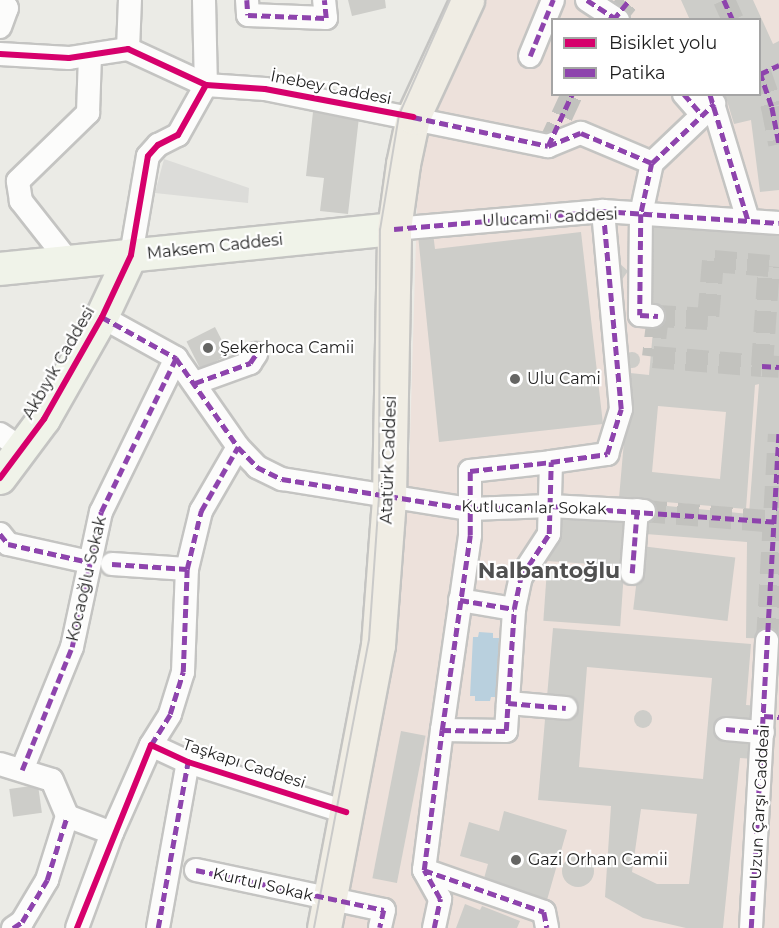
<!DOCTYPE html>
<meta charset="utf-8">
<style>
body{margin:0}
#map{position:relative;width:779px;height:928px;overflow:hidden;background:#ebebe6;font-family:Montserrat,sans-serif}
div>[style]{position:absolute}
.commercial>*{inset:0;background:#ede1db}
.parking>*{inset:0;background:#dcdcd9}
.water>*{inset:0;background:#b9d0de}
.building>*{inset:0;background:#cdcdc9;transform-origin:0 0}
.round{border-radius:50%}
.street-tunnel>*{height:22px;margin-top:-11px;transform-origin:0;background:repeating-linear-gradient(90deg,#c2c2be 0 22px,transparent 0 33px)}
.roads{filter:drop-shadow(2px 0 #c4c4c2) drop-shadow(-2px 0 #c4c4c2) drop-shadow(0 2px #c4c4c2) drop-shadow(0 -2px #c4c4c2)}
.street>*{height:22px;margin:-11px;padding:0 11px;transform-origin:11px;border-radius:11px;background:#fcfcfb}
.secondary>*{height:32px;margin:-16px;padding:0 16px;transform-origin:16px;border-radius:16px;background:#f0f3e9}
.primary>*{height:33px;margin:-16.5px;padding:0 16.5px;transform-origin:16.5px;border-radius:16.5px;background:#f0ede4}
.tram>*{height:1.5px;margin:-0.75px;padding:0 0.75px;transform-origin:0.75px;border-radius:0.75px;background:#cacac9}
.quiet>*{height:4.5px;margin-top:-2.25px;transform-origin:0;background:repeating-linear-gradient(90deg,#8e44ad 0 9px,transparent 0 13.5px)}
.cycleway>*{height:6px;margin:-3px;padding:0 3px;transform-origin:3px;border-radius:3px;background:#d6006c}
.dots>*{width:16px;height:16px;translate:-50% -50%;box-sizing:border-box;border:3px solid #fff;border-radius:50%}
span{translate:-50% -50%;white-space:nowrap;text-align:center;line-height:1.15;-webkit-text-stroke:4.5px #fff;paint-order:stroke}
.street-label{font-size:16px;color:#1d1d1d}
.poi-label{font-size:16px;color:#1d1d1d}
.left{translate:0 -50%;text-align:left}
.district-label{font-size:22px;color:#505050;font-weight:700}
.legend{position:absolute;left:551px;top:18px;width:210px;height:78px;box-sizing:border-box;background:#fff;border:2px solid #a5a5a5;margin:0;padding:8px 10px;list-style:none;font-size:18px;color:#1d1d1d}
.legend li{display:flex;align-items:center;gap:12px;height:30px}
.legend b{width:30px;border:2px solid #a5a5a5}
</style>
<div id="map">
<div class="commercial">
<i style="clip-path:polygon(evenodd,486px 0,779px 0,779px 928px,330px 928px,409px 474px,419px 139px,486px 0,552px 20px,760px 20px,760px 94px,552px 94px,552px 20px)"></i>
</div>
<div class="parking">
<i style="clip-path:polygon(164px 159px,249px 188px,248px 203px,155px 193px)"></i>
</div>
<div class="water">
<i style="clip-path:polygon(479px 632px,493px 633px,493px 638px,499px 638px,496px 697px,491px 697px,490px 701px,475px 701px,475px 696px,470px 696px,473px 637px,478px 637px)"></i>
</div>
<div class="building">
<i style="clip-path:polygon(348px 0,385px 0,386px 8px,352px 16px)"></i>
<i style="clip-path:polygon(681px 0,753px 0,773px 44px,779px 41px,779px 190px,760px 192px,751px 120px,734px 124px,725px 94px,760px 94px,760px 20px,690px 20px)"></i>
<i style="clip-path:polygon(313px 112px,359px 117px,348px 214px,320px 211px,324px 178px,306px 176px)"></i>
<i style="clip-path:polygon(evenodd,645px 220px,779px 229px,779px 639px,746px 638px,747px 542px,646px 534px,647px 504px,749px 514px,759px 384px,755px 385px,746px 509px,619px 498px,630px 373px,649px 375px,655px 309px,645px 309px,645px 220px,658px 406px,726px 412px,720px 479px,652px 472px,658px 406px)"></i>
<i style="clip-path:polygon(581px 232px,603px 424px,439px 442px,418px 235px,433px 233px,435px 249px)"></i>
<i style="clip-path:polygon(618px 262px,628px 271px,621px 281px,617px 281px)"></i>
<i style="left:215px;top:327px;width:31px;height:32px;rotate:63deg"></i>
<i class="round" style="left:624px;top:352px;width:16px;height:16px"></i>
<i style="left:550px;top:512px;width:78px;height:49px;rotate:4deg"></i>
<i style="left:641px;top:546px;width:95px;height:64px;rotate:7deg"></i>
<i style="left:547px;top:569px;width:77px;height:52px;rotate:4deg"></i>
<i style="clip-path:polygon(evenodd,553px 628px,751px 644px,746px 705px,759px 706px,754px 759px,740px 758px,723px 928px,686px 928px,643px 918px,605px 897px,611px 806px,538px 800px,553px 628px,587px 667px,712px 678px,703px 779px,579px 767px,587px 667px,553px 628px,641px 809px,697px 814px,689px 884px,657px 884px,632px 872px,641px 809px)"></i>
<i class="round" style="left:634px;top:710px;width:18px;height:18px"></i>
<i style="left:401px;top:731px;width:25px;height:150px;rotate:11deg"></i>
<i style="left:38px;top:785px;width:28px;height:29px;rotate:82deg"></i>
<i style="clip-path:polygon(504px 811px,567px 830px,547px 900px,483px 882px,488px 864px,460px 856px,469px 822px,499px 831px)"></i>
<i class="round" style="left:562px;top:855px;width:32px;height:32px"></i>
<i style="clip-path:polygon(465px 904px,480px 910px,482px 906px,520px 921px,517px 928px,456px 928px)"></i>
</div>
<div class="street-tunnel">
<i style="left:724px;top:0;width:22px;rotate:66deg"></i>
<i style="left:613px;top:20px;width:26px;rotate:-51deg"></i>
<i style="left:760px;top:72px;width:37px;rotate:71deg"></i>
<i style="left:772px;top:107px;width:38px;rotate:79deg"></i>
<i style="left:548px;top:146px;width:57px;rotate:-65.2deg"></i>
<i style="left:762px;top:366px;width:100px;rotate:-86deg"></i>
<i style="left:769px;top:266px;width:56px;rotate:-174.9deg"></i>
<i style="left:713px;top:261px;width:58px;rotate:94.9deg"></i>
<i style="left:708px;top:319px;width:50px;rotate:-176.6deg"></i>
<i style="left:658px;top:316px;width:41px;rotate:97deg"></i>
<i style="left:653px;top:357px;width:109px;rotate:4.7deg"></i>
<i style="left:762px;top:366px;width:17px;rotate:3deg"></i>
<i style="left:644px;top:511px;width:135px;rotate:4.7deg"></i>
<i style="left:767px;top:640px;width:206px;rotate:-86.7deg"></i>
</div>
<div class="roads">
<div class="street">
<i style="left:204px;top:0;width:85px;rotate:88.7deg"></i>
<i style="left:247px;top:0;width:15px;rotate:86deg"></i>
<i style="left:248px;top:15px;width:78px;rotate:2.2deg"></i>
<i style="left:326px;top:18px;width:18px;rotate:-96deg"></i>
<i style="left:587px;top:0;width:37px;rotate:33deg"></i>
<i style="left:0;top:27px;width:20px;rotate:-70deg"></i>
<i style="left:7px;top:8px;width:9px;rotate:-122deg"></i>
<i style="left:128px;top:49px;width:49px;rotate:-87.7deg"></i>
<i style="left:0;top:54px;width:69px;rotate:3.3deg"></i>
<i style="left:69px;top:58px;width:60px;rotate:-8.7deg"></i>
<i style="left:128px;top:49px;width:86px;rotate:24.8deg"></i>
<i style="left:206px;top:85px;width:59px;rotate:3.9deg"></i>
<i style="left:265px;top:89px;width:289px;rotate:11.4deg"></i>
<i style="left:548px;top:146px;width:35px;rotate:-22deg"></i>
<i style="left:581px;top:133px;width:77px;rotate:22.9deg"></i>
<i style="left:652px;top:163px;width:86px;rotate:-43.6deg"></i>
<i style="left:530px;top:56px;width:61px;rotate:-67.7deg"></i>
<i style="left:684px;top:94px;width:28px;rotate:49deg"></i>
<i style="left:710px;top:94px;width:132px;rotate:73.2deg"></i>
<i style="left:652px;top:163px;width:52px;rotate:102.2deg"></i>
<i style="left:641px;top:214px;width:101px;rotate:90.6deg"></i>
<i style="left:640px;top:315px;width:13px;rotate:4deg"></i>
<i style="left:394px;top:229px;width:210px;rotate:-4.9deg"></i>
<i style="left:603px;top:211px;width:176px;rotate:3.9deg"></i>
<i style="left:131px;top:255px;width:100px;rotate:-80.3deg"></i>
<i style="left:148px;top:156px;width:15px;rotate:-48deg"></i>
<i style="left:158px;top:145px;width:22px;rotate:-27deg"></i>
<i style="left:178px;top:135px;width:57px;rotate:-60.8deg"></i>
<i style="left:69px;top:262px;width:78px;rotate:-128.2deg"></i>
<i style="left:21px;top:201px;width:20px;rotate:-99deg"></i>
<i style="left:18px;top:181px;width:98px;rotate:-44.2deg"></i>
<i style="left:88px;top:113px;width:58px;rotate:-88deg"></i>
<i style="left:102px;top:317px;width:85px;rotate:29deg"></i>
<i style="left:176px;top:358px;width:108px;rotate:55.1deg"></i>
<i style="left:238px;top:447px;width:28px;rotate:46deg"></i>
<i style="left:257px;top:467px;width:28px;rotate:26deg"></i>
<i style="left:282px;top:479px;width:190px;rotate:9.1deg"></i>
<i style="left:470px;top:509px;width:80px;rotate:-2.1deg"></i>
<i style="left:550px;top:506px;width:94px;rotate:3deg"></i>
<i style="left:195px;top:383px;width:59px;rotate:-20deg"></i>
<i style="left:250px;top:363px;width:11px;rotate:-56deg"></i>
<i style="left:0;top:434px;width:27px;rotate:34deg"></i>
<i style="left:0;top:534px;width:13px;rotate:51deg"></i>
<i style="left:8px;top:544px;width:83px;rotate:12.5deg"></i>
<i style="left:112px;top:564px;width:75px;rotate:3.8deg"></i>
<i style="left:632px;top:573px;width:63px;rotate:-85.5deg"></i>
<i style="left:460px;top:600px;width:55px;rotate:9.5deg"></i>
<i style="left:508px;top:703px;width:58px;rotate:4.9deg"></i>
<i style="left:726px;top:729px;width:37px;rotate:5deg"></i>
<i style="left:442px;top:730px;width:197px;rotate:-81.8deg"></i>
<i style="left:470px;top:535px;width:64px;rotate:-90deg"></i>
<i style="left:470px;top:471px;width:81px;rotate:-6.3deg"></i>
<i style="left:151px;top:745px;width:41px;rotate:24.7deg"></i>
<i style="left:188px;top:762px;width:166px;rotate:17.6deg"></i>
<i style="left:0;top:764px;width:54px;rotate:17.1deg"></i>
<i style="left:52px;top:780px;width:39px;rotate:67deg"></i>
<i style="left:67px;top:816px;width:48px;rotate:20.7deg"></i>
<i style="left:22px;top:770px;width:133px;rotate:-67.9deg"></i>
<i style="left:72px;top:647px;width:138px;rotate:-77.9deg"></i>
<i style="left:101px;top:512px;width:171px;rotate:-64deg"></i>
<i style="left:196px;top:870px;width:192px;rotate:12deg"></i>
<i style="left:384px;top:910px;width:18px;rotate:103deg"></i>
<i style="left:424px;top:870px;width:127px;rotate:19.3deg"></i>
<i style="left:544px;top:912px;width:16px;rotate:79deg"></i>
<i style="left:13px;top:928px;width:11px;rotate:-34deg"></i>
<i style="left:22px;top:922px;width:49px;rotate:-59.2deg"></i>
<i style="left:47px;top:880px;width:67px;rotate:-72.6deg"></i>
<i style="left:77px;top:928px;width:101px;rotate:-69.8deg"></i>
<i style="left:112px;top:833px;width:96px;rotate:-66.1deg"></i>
<i style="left:151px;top:745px;width:36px;rotate:-58deg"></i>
<i style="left:170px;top:714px;width:44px;rotate:-72.8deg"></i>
<i style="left:183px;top:672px;width:103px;rotate:-87.8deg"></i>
<i style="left:187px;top:569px;width:60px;rotate:-76.4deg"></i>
<i style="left:201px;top:511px;width:74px;rotate:-60deg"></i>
<i style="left:158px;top:928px;width:169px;rotate:-79.8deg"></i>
<i style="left:434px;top:928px;width:30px;rotate:-78deg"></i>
<i style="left:440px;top:899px;width:33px;rotate:-119deg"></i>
<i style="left:424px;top:870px;width:141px;rotate:-82.7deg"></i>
<i style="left:442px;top:730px;width:64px;rotate:0.9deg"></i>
<i style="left:506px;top:731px;width:122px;rotate:-86.2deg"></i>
<i style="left:514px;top:609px;width:33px;rotate:-78deg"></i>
<i style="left:521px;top:577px;width:51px;rotate:-56.9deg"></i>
<i style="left:549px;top:534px;width:72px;rotate:-88.4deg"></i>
<i style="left:551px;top:462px;width:57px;rotate:-8.1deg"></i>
<i style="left:607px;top:454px;width:47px;rotate:-72.7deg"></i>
<i style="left:621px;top:409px;width:199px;rotate:-95.2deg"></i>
<i style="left:751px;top:928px;width:288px;rotate:-86.8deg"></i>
</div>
<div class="secondary">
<i style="left:0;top:269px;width:396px;rotate:-5.8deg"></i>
<i style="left:0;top:478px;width:74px;rotate:-53.3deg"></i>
<i style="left:44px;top:419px;width:117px;rotate:-60.4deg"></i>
<i style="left:102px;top:317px;width:68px;rotate:-64.9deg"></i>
</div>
<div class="primary">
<i style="left:324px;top:928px;width:288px;rotate:-79.2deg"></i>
<i style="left:378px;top:645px;width:147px;rotate:-85.7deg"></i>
<i style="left:389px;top:498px;width:269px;rotate:-88.9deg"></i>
<i style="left:394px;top:229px;width:66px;rotate:-82.1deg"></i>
<i style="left:403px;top:164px;width:48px;rotate:-78deg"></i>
<i style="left:413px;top:117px;width:129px;rotate:-65.2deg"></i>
</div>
</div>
<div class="tram">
<i style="left:314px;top:928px;width:293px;rotate:-79.2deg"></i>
<i style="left:369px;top:640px;width:144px;rotate:-86deg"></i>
<i style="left:379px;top:496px;width:266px;rotate:-89.8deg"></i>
<i style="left:380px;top:230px;width:117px;rotate:-80.6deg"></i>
<i style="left:399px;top:115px;width:126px;rotate:-66.1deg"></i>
</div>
<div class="quiet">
<i style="left:247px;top:0;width:15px;rotate:86deg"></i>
<i style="left:248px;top:15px;width:78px;rotate:2.2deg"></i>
<i style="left:326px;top:18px;width:18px;rotate:-96deg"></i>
<i style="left:587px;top:0;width:37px;rotate:33deg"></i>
<i style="left:724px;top:0;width:22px;rotate:66deg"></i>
<i style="left:613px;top:20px;width:26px;rotate:-51deg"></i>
<i style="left:530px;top:56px;width:61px;rotate:-67.7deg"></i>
<i style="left:760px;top:72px;width:37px;rotate:71deg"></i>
<i style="left:772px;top:107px;width:38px;rotate:79deg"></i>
<i style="left:760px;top:74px;width:21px;rotate:-25deg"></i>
<i style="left:684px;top:94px;width:28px;rotate:49deg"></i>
<i style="left:710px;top:94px;width:132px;rotate:73.2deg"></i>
<i style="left:413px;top:117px;width:138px;rotate:12.1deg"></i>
<i style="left:548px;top:146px;width:35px;rotate:-22deg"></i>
<i style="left:581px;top:133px;width:77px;rotate:22.9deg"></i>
<i style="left:652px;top:163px;width:86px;rotate:-43.6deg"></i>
<i style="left:548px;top:146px;width:57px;rotate:-65.2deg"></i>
<i style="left:652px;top:163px;width:52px;rotate:102.2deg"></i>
<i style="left:641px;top:214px;width:101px;rotate:90.6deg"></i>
<i style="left:640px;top:315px;width:18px;rotate:3deg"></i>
<i style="left:394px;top:229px;width:210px;rotate:-4.9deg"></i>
<i style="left:603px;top:211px;width:176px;rotate:3.9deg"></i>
<i style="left:102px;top:317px;width:85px;rotate:29deg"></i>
<i style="left:176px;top:358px;width:108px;rotate:55.1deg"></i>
<i style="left:238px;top:447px;width:28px;rotate:46deg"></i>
<i style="left:257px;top:467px;width:28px;rotate:26deg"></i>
<i style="left:282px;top:479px;width:190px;rotate:9.1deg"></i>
<i style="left:470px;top:509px;width:80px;rotate:-2.1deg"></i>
<i style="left:550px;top:506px;width:230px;rotate:4deg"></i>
<i style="left:762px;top:366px;width:17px;rotate:3deg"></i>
<i style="left:195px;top:383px;width:59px;rotate:-20deg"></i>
<i style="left:250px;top:363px;width:11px;rotate:-56deg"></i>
<i style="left:0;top:534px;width:13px;rotate:51deg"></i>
<i style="left:8px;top:544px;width:83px;rotate:12.5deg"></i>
<i style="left:112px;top:564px;width:75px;rotate:3.8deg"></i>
<i style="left:632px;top:573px;width:63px;rotate:-85.5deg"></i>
<i style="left:460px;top:600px;width:55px;rotate:9.5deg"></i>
<i style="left:508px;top:703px;width:58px;rotate:4.9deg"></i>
<i style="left:764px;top:716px;width:15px;rotate:4deg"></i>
<i style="left:726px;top:729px;width:37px;rotate:5deg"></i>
<i style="left:442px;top:730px;width:197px;rotate:-81.8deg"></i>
<i style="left:470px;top:535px;width:64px;rotate:-90deg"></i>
<i style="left:470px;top:471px;width:81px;rotate:-6.3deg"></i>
<i style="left:151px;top:745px;width:36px;rotate:-58deg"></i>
<i style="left:170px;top:714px;width:44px;rotate:-72.8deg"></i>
<i style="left:183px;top:672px;width:103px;rotate:-87.8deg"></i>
<i style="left:187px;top:569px;width:60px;rotate:-76.4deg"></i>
<i style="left:201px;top:511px;width:74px;rotate:-60deg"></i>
<i style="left:22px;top:770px;width:133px;rotate:-67.9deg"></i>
<i style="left:72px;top:647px;width:138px;rotate:-77.9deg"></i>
<i style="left:101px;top:512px;width:171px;rotate:-64deg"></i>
<i style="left:196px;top:870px;width:192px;rotate:12deg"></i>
<i style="left:384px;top:910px;width:18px;rotate:103deg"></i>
<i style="left:424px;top:870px;width:127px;rotate:19.3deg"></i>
<i style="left:544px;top:912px;width:16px;rotate:79deg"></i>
<i style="left:13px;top:928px;width:11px;rotate:-34deg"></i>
<i style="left:22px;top:922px;width:49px;rotate:-59.2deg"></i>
<i style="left:47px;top:880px;width:67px;rotate:-72.6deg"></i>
<i style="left:158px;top:928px;width:169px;rotate:-79.8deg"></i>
<i style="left:434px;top:928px;width:30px;rotate:-78deg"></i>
<i style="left:440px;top:899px;width:33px;rotate:-119deg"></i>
<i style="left:424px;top:870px;width:141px;rotate:-82.7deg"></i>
<i style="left:442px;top:730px;width:64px;rotate:0.9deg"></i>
<i style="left:506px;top:731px;width:122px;rotate:-86.2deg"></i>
<i style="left:514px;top:609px;width:33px;rotate:-78deg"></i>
<i style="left:521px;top:577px;width:51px;rotate:-56.9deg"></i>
<i style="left:549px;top:534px;width:72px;rotate:-88.4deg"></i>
<i style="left:551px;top:462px;width:57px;rotate:-8.1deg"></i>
<i style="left:607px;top:454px;width:47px;rotate:-72.7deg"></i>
<i style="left:621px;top:409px;width:199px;rotate:-95.2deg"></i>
<i style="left:751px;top:928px;width:495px;rotate:-86.8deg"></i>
</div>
<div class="cycleway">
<i style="left:0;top:54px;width:69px;rotate:3.3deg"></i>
<i style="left:69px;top:58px;width:60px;rotate:-8.7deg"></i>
<i style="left:128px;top:49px;width:86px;rotate:24.8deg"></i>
<i style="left:206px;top:85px;width:59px;rotate:3.9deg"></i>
<i style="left:265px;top:89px;width:151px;rotate:10.7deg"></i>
<i style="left:0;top:478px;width:74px;rotate:-53.3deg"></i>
<i style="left:44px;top:419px;width:117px;rotate:-60.4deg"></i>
<i style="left:102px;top:317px;width:68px;rotate:-64.9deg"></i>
<i style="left:131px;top:255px;width:100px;rotate:-80.3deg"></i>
<i style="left:148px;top:156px;width:15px;rotate:-48deg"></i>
<i style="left:158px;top:145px;width:22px;rotate:-27deg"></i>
<i style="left:178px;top:135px;width:57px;rotate:-60.8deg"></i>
<i style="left:77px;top:928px;width:197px;rotate:-68deg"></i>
<i style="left:151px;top:745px;width:41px;rotate:24.7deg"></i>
<i style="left:188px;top:762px;width:166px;rotate:17.6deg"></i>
</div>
<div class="dots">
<i style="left:208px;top:348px;background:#656563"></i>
<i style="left:515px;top:379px;background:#656563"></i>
<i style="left:516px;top:860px;background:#656563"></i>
</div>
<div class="street-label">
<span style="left:331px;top:88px;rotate:11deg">İnebey Caddesi</span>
<span style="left:550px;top:218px;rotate:-3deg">Ulucami Caddesi</span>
<span style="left:215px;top:247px;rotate:-6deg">Maksem Caddesi</span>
<span style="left:59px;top:363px;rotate:-60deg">Akbıyık Caddesi</span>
<span style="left:389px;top:460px;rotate:-88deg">Atatürk Caddesi</span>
<span style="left:534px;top:508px;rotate:1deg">Kutlucanlar Sokak</span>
<span style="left:87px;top:579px;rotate:-77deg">Kocaoğlu Sokak</span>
<span style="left:244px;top:764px;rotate:18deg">Taşkapı Caddesi</span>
<span style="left:760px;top:802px;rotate:-87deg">Uzun Çarşı Caddeai</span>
<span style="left:263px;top:885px;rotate:13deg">Kurtul Sokak</span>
</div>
<div class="poi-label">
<span class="left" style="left:220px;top:348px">Şekerhoca Camii</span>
<span class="left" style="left:527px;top:379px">Ulu Cami</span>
<span class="left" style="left:528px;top:860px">Gazi Orhan Camii</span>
</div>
<div class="district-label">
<span style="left:549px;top:571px">Nalbantoğlu</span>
</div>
<ul class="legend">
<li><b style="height:8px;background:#d6006c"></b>Bisiklet yolu</li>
<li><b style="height:8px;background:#8e44ad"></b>Patika</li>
</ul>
</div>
